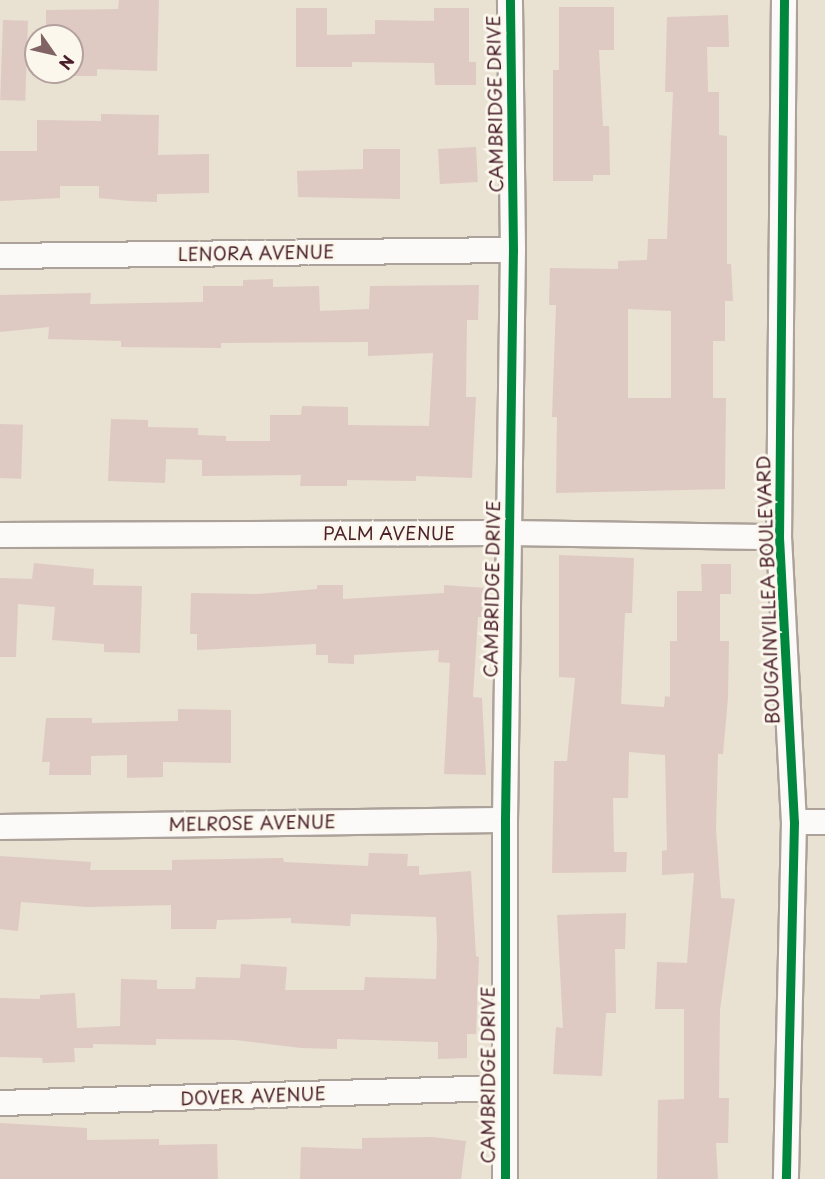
<!DOCTYPE html>
<style>
body{margin:0}
#map{position:relative;width:825px;height:1179px;overflow:hidden;background:#e9e1d2;font-family:"Playpen Sans",sans-serif}
div>[style]{position:absolute}
.building>*{inset:0;background:#decac2;transform-origin:0 0}
.roads{filter:drop-shadow(2px 0 #aca29a) drop-shadow(-2px 0 #aca29a) drop-shadow(0 2px #aca29a) drop-shadow(0 -2px #aca29a)}
.street>*{height:24px;margin:-12px;padding:0 12px;transform-origin:12px;border-radius:12px;background:#fcfaf8}
.cycleway>*{height:9px;margin:-4.5px;padding:0 4.5px;transform-origin:4.5px;border-radius:4.5px;background:#00873e}
span{translate:-50% -50%;white-space:nowrap;text-align:center;line-height:1.15;-webkit-text-stroke:6px #fbf7ec;paint-order:stroke}
.street-label{font-size:18px;color:#4a1f2b}
.north{position:absolute;left:24px;top:24px;width:60px;height:60px;box-sizing:border-box;background:#fbf7ec;border:2px solid #b4a19f;border-radius:50%;rotate:124deg;font-size:16px;font-weight:700;line-height:24px;text-align:center;color:#4a1f2b}
.north::after{content:'';display:block;margin:auto;width:21px;height:27px;background:#826365;clip-path:polygon(50% 0,100% 100%,50% 72%,0 100%)}
</style>
<div id="map">
<div class="building">
<i style="clip-path:polygon(119px 0,159px 0,157px 71px,97px 69px,97px 76px,72px 76px,72px 36px,46px 36px,46px 10px,118px 9px)"></i>
<i style="clip-path:polygon(559px 7px,614px 7px,614px 50px,599px 50px,603px 126px,609px 126px,610px 175px,593px 175px,593px 181px,553px 181px,553px 70px,559px 70px)"></i>
<i style="clip-path:polygon(296px 8px,327px 8px,327px 35px,375px 34px,375px 20px,434px 21px,434px 8px,469px 8px,469px 62px,476px 62px,476px 85px,435px 85px,434px 63px,352px 62px,352px 67px,296px 67px)"></i>
<i style="clip-path:polygon(evenodd,728px 15px,729px 47px,707px 47px,708px 92px,719px 92px,719px 135px,727px 136px,727px 264px,731px 264px,733px 301px,725px 301px,725px 341px,713px 341px,713px 398px,726px 398px,725px 489px,556px 493px,557px 417px,552px 417px,556px 305px,549px 305px,550px 268px,618px 269px,618px 261px,647px 260px,648px 239px,667px 239px,673px 92px,665px 92px,667px 17px,728px 15px,628px 309px,671px 311px,671px 398px,628px 398px,628px 309px)"></i>
<i style="left:3px;top:20px;width:25px;height:80px;rotate:2deg"></i>
<i style="clip-path:polygon(101px 114px,159px 115px,158px 155px,209px 154px,209px 193px,157px 194px,157px 202px,129px 201px,99px 198px,99px 186px,60px 186px,60px 198px,0 201px,0 151px,37px 151px,37px 120px,101px 121px)"></i>
<i style="left:476px;top:147px;width:35px;height:38px;rotate:87deg"></i>
<i style="clip-path:polygon(363px 149px,400px 149px,400px 199px,298px 197px,297px 171px,363px 169px)"></i>
<i style="clip-path:polygon(273px 279px,273px 287px,319px 286px,320px 311px,369px 309px,370px 286px,479px 285px,478px 320px,467px 320px,466px 397px,476px 397px,472px 478px,416px 476px,416px 481px,347px 480px,347px 486px,300px 486px,301px 475px,202px 476px,202px 460px,166px 459px,165px 483px,108px 481px,111px 419px,148px 420px,148px 427px,198px 428px,198px 435px,226px 436px,226px 441px,270px 441px,270px 415px,301px 415px,302px 406px,348px 407px,348px 425px,429px 426px,433px 353px,368px 356px,368px 342px,221px 343px,221px 348px,121px 347px,121px 341px,48px 339px,49px 327px,0 332px,0 295px,91px 293px,90px 304px,203px 302px,203px 286px,243px 286px,243px 280px)"></i>
<i style="left:0;top:424px;width:23px;height:54px;rotate:2deg"></i>
<i style="clip-path:polygon(559px 555px,634px 558px,632px 613px,625px 613px,621px 704px,664px 707px,665px 696px,670px 697px,670px 641px,677px 641px,677px 591px,702px 591px,701px 564px,731px 564px,731px 594px,720px 594px,720px 641px,729px 641px,728px 698px,723px 754px,718px 754px,716px 829px,721px 898px,735px 899px,720px 1010px,719px 1098px,729px 1098px,728px 1143px,716px 1143px,718px 1179px,657px 1179px,658px 1100px,684px 1099px,684px 1009px,655px 1009px,657px 962px,687px 963px,694px 873px,662px 875px,662px 851px,667px 850px,665px 755px,629px 752px,628px 798px,613px 798px,614px 852px,627px 852px,626px 872px,552px 873px,554px 761px,567px 761px,575px 678px,559px 677px)"></i>
<i style="clip-path:polygon(34px 563px,94px 569px,93px 585px,142px 586px,140px 653px,104px 652px,104px 644px,52px 640px,55px 607px,18px 604px,16px 657px,0 657px,0 578px,32px 579px)"></i>
<i style="clip-path:polygon(317px 585px,343px 585px,343px 599px,444px 593px,444px 585px,486px 588px,483px 617px,478px 617px,473px 697px,482px 698px,486px 775px,444px 774px,450px 663px,438px 662px,439px 650px,354px 655px,354px 664px,328px 663px,328px 655px,316px 655px,316px 644px,197px 650px,197px 634px,190px 634px,191px 593px,258px 594px,317px 589px)"></i>
<i style="clip-path:polygon(178px 709px,231px 710px,231px 763px,163px 762px,163px 777px,127px 778px,127px 755px,91px 756px,91px 775px,49px 775px,50px 762px,42px 762px,46px 718px,92px 718px,92px 723px,178px 721px)"></i>
<i style="clip-path:polygon(369px 853px,408px 854px,407px 866px,419px 866px,419px 875px,471px 871px,476px 956px,479px 957px,476px 1034px,467px 1034px,467px 1058px,438px 1059px,438px 1042px,337px 1039px,337px 1049px,301px 1048px,235px 1040px,156px 1039px,156px 1045px,93px 1044px,93px 1048px,74px 1048px,75px 1062px,43px 1063px,42px 1058px,0 1057px,0 998px,40px 999px,40px 995px,75px 993px,77px 1028px,120px 1026px,121px 979px,157px 980px,157px 989px,195px 989px,196px 977px,240px 978px,241px 964px,287px 967px,285px 990px,364px 990px,365px 977px,436px 979px,437px 941px,436px 917px,351px 914px,350px 926px,291px 923px,291px 918px,217px 920px,216px 929px,171px 929px,171px 905px,87px 907px,21px 902px,18px 931px,0 929px,0 856px,91px 862px,90px 870px,172px 870px,172px 860px,283px 858px,284px 862px,368px 866px)"></i>
<i style="clip-path:polygon(626px 913px,625px 949px,615px 949px,616px 1013px,606px 1013px,602px 1076px,553px 1074px,556px 1027px,563px 1028px,557px 915px)"></i>
<i style="clip-path:polygon(0 1123px,87px 1128px,87px 1140px,159px 1139px,159px 1145px,217px 1144px,218px 1179px,0 1179px)"></i>
<i style="clip-path:polygon(432px 1137px,466px 1141px,461px 1179px,300px 1179px,301px 1147px,362px 1149px,362px 1138px)"></i>
</div>
<div class="roads">
<div class="street">
<i style="left:784px;top:0;width:537px;rotate:90.53deg"></i>
<i style="left:779px;top:537px;width:285px;rotate:87deg"></i>
<i style="left:794px;top:822px;width:357px;rotate:91.3deg"></i>
<i style="left:0;top:256px;width:513px;rotate:-0.67deg"></i>
<i style="left:0;top:535px;width:510px;rotate:-0.22deg"></i>
<i style="left:510px;top:533px;width:269px;rotate:0.9deg"></i>
<i style="left:794px;top:822px;width:31px"></i>
<i style="left:0;top:827px;width:505px;rotate:-0.79deg"></i>
<i style="left:0;top:1103px;width:505px;rotate:-1.7deg"></i>
<i style="left:505px;top:1179px;width:359px;rotate:-90deg"></i>
<i style="left:505px;top:820px;width:570px;rotate:-89.2deg"></i>
<i style="left:513px;top:250px;width:250px;rotate:-90.7deg"></i>
</div>
</div>
<div class="cycleway">
<i style="left:784px;top:0;width:537px;rotate:90.53deg"></i>
<i style="left:779px;top:537px;width:285px;rotate:87deg"></i>
<i style="left:794px;top:822px;width:357px;rotate:91.3deg"></i>
<i style="left:505px;top:1179px;width:359px;rotate:-90deg"></i>
<i style="left:505px;top:820px;width:570px;rotate:-89.2deg"></i>
<i style="left:513px;top:250px;width:250px;rotate:-90.7deg"></i>
</div>
<div class="street-label">
<span style="left:495px;top:104px;rotate:-91deg">CAMBRIDGE DRIVE</span>
<span style="left:256px;top:253px;rotate:-1deg">LENORA AVENUE</span>
<span style="left:389px;top:533px">PALM AVENUE</span>
<span style="left:492px;top:589px;rotate:-89deg">CAMBRIDGE DRIVE</span>
<span style="left:768px;top:590px;rotate:-92deg">BOUGAINVILLEA BOULEVARD</span>
<span style="left:252px;top:823px;rotate:-1deg">MELROSE AVENUE</span>
<span style="left:488px;top:1075px;rotate:-90deg">CAMBRIDGE DRIVE</span>
<span style="left:253px;top:1096px;rotate:-2deg">DOVER AVENUE</span>
</div>
<div class="north">N</div>
</div>
